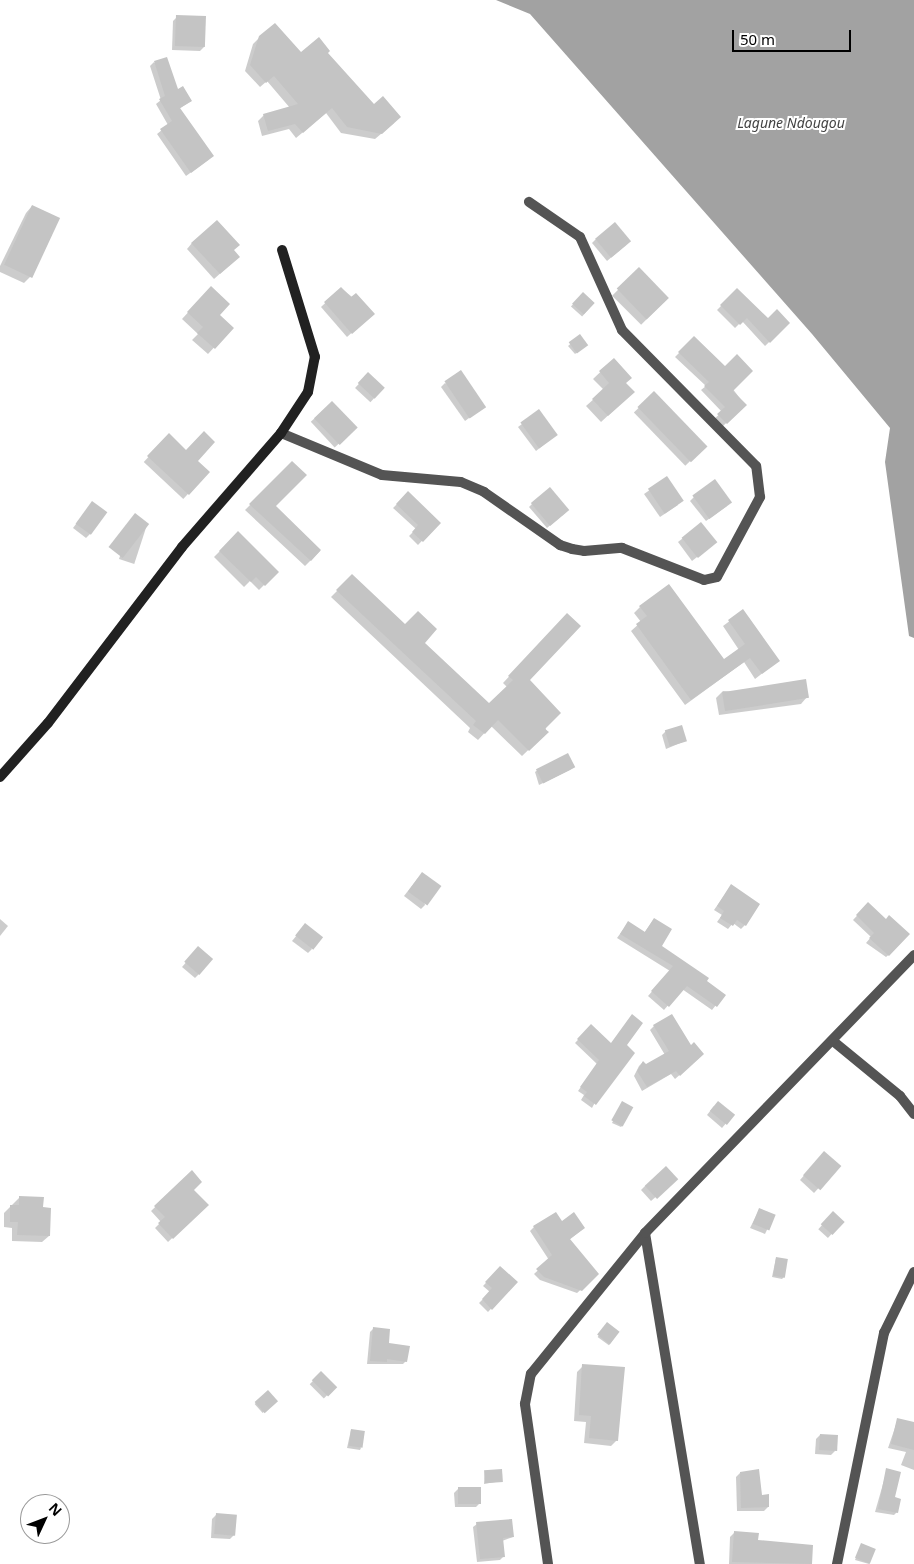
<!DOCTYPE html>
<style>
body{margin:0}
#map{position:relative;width:914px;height:1564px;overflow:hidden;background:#fff;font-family:"Noto Sans",sans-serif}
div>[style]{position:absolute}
.water>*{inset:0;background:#a2a2a2}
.shadow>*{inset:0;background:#0003;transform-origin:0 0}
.building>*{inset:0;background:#c4c4c4;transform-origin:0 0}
.street>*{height:10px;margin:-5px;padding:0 5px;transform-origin:5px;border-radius:5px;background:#545454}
.secondary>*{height:10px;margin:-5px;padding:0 5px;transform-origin:5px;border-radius:5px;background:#212121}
span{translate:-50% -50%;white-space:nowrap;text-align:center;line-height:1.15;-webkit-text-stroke:4px #fff;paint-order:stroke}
.water-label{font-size:14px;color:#434343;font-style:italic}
.north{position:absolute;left:20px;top:1494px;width:50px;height:50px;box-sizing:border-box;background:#fff;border:1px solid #999;border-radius:50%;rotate:47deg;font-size:14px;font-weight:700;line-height:20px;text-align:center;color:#000}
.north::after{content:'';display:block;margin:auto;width:18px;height:22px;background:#000;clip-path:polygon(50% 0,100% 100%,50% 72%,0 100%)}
.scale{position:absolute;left:732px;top:30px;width:119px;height:22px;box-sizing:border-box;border:2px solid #000;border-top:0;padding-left:6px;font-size:15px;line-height:18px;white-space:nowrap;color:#000;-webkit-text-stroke:4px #fff;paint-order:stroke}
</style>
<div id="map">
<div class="water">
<i style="clip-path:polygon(496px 0,914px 0,914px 638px,909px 636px,885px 462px,890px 428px,812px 334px,530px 14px)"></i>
</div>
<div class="shadow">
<i style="clip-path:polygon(177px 17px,204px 47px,200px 51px,172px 50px,173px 21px)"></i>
<i style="clip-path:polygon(260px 37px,301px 54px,326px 53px,374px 106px,394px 123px,375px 139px,341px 133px,326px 113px,296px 138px,289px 129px,262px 136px,258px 121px,264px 115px,290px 108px,267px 81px,260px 87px,245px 71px,253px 44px)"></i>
<i style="clip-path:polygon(154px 62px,177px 91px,191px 101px,179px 109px,208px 160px,186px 176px,157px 134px,168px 125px,156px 104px,161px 100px,150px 66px)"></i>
<i style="clip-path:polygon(32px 206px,30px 277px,24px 283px,0 272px,0 266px,26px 213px)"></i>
<i style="clip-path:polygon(596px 239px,626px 245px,607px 261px,592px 243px)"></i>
<i style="clip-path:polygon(192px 243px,233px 262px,214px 279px,187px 249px)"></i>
<i style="left:639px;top:269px;width:41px;height:38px;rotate:45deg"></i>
<i style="clip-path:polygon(341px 288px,373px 314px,347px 337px,321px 307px)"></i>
<i style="clip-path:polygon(737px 290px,768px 319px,789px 323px,765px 346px,742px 321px,735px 328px,717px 310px)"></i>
<i style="left:583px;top:293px;width:15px;height:18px;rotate:42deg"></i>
<i style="clip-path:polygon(205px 294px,218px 315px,232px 328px,208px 354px,192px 340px,198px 334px,182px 319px)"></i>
<i style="clip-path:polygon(580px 336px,585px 346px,575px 354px,568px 346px)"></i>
<i style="clip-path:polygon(694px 338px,745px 405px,722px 427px,714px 419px,722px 412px,701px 390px,706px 386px,675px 357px)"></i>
<i style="clip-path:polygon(614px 359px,625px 383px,627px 398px,601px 422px,586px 406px,604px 390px,593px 379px)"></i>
<i style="left:368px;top:374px;width:21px;height:19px;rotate:43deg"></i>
<i style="clip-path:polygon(445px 383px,484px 407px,465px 421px,441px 387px)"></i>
<i style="left:654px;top:393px;width:74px;height:28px;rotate:46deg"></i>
<i style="left:332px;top:402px;width:35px;height:29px;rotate:47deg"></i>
<i style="clip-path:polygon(522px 424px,556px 435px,536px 451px,518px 427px)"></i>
<i style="left:169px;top:435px;width:54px;height:37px;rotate:43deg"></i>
<i style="clip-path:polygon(292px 463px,274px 506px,320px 551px,305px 566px,245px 510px)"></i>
<i style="clip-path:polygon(667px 478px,678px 505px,660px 517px,644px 494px)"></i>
<i style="clip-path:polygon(408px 493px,439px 523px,418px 545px,409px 536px,416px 529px,393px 508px)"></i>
<i style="clip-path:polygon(694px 497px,727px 506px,706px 521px,690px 501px)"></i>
<i style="clip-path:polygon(92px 503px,90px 534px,86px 538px,73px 528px)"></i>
<i style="clip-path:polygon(532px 504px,565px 513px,547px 528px,529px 507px)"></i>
<i style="left:132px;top:519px;width:16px;height:42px;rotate:18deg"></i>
<i style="clip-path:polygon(701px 524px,711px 546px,692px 561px,678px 542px)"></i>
<i style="clip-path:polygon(238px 533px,277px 572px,259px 590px,250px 581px,244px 587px,214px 557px)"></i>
<i style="clip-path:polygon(352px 576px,489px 705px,507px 687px,503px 683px,567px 615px,528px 680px,547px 732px,522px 756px,491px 726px,478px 740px,468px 732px,470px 728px,331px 597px)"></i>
<i style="clip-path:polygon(640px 607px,724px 660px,739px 650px,723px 626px,743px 611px,778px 661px,755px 679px,744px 662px,685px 705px,631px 631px,641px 622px,634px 613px)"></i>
<i style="clip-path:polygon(723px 691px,807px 697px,801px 704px,719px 715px,716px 698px)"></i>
<i style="clip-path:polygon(666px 731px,685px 741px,666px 749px,662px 735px)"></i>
<i style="clip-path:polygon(574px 767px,570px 770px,539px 785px,535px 772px,539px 769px)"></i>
<i style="clip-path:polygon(418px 878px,425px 905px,421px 909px,404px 896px)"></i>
<i style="clip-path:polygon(728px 890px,745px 925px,741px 929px,733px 923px,728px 929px,717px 922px,722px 915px,714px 910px)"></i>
<i style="clip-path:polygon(868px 904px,891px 953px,886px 957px,866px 943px,871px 937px,853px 920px)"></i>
<i style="clip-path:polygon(0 919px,8px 926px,0 936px)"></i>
<i style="clip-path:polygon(654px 919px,661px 946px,724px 995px,712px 1010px,682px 989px,664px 1010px,648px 996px,670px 971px,617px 938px,628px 923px,644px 933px)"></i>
<i style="clip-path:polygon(302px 929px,312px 949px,308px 953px,292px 941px)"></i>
<i style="clip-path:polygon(195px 952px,199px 974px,195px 978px,182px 967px)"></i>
<i style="clip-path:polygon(591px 1026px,610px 1044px,625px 1045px,592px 1108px,581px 1100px,584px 1095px,578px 1091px,597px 1064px,575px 1043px)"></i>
<i style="clip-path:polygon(654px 1026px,699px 1058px,675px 1079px,671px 1074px,642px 1091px,634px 1076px,639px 1066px,643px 1062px,646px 1066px,665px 1055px,650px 1030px)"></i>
<i style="clip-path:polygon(621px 1105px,622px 1126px,621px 1127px,612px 1123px)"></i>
<i style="clip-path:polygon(714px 1106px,733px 1115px,722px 1128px,707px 1115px)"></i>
<i style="clip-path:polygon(820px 1157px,839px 1166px,814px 1193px,800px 1180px)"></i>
<i style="clip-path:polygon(192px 1172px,192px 1190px,207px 1205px,168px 1242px,155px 1228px,161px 1222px,151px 1211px)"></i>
<i style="clip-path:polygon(672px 1183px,651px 1201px,641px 1190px,645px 1186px)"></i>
<i style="clip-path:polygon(20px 1197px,42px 1208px,49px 1236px,42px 1242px,12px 1241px,12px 1228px,4px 1227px,4px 1213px)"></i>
<i style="clip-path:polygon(759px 1210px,774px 1215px,765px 1234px,750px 1228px)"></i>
<i style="left:833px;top:1213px;width:13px;height:22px;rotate:42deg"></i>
<i style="clip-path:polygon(562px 1222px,584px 1228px,569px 1240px,598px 1274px,577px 1293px,540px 1280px,534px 1274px,549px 1260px,530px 1231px,534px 1227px)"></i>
<i style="clip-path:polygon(776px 1258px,784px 1277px,782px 1279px,772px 1277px)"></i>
<i style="clip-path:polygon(500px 1268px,516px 1282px,488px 1312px,479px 1303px,490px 1292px,483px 1286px)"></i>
<i style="left:607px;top:1324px;width:14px;height:16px;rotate:36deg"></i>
<i style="clip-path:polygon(373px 1329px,406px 1361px,403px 1364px,367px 1364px,370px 1332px)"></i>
<i style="clip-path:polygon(583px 1366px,617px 1440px,611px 1446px,584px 1443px,586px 1422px,574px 1421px,577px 1372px)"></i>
<i style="left:321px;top:1373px;width:20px;height:16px;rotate:45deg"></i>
<i style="left:268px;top:1392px;width:12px;height:18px;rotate:48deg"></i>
<i style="clip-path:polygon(898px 1419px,914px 1423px,914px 1470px,901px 1465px,906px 1452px,888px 1448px)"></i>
<i style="clip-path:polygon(351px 1430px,361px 1448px,360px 1450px,347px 1448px)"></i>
<i style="clip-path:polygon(820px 1435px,835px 1451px,831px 1455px,815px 1454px,816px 1439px)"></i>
<i style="clip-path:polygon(887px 1470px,897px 1512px,894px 1515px,875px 1512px)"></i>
<i style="clip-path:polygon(485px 1471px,501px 1481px,484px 1484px)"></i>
<i style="clip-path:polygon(740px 1473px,768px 1507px,764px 1511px,737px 1511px,736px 1477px)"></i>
<i style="clip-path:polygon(458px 1489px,480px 1503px,476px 1507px,455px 1507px,454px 1493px)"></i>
<i style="clip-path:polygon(216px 1515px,234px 1535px,230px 1539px,211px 1538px,212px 1519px)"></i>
<i style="clip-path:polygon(477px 1524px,513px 1537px,502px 1541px,504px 1556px,500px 1560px,477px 1562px,473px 1527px)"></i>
<i style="clip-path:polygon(734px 1533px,757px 1542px,812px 1546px,811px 1564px,729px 1564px,730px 1537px)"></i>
<i style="clip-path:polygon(861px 1545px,870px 1563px,869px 1564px,855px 1560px)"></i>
</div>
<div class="building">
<i style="left:176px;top:15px;width:30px;height:31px;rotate:2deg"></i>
<i style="clip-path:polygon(275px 23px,301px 52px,319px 37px,330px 51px,328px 53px,374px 104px,383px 96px,401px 117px,382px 134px,347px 127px,332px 108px,303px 133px,295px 124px,268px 131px,263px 114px,298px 104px,274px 76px,266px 83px,250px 65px,259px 36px)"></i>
<i style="clip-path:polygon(167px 57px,178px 89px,183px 86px,192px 101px,180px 108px,214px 156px,191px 173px,160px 129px,172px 121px,159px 99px,165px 96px,154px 61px)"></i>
<i style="left:32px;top:205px;width:31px;height:66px;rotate:25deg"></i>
<i style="clip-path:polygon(217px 220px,240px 245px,234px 250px,240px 257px,220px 274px,191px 243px)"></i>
<i style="left:615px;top:222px;width:25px;height:26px;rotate:50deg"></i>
<i style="left:639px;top:267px;width:43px;height:31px;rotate:46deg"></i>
<i style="clip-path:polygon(211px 286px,230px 304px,220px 315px,234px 328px,215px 349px,197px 333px,203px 327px,187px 312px)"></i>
<i style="clip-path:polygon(341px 287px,351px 297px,356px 293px,375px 314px,352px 334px,324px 302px)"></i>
<i style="clip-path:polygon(737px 288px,768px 318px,777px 309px,790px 323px,770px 343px,747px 318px,740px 325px,720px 305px)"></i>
<i style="left:583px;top:292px;width:16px;height:16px;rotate:43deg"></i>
<i style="left:580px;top:334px;width:14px;height:14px;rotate:54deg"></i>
<i style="clip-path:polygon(694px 336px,725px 366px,737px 354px,753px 371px,733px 391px,747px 405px,727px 424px,717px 414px,725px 407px,704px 386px,709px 382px,678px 352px)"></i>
<i style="clip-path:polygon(614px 358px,632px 378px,626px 383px,635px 392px,608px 416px,592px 399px,609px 383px,599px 371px)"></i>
<i style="left:461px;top:370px;width:45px;height:20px;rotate:56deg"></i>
<i style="left:368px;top:372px;width:23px;height:15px;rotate:43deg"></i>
<i style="left:654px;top:391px;width:77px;height:23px;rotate:46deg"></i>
<i style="left:332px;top:401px;width:37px;height:25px;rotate:46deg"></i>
<i style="left:539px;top:409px;width:32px;height:23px;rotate:54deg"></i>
<i style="clip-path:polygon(204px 431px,215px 442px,198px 461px,210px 472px,189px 495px,147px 456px,169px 433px,186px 450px)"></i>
<i style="clip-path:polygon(292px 461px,307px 475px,276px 506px,321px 550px,311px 561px,249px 504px)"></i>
<i style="left:667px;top:476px;width:30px;height:23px;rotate:56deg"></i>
<i style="left:715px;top:479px;width:29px;height:28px;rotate:54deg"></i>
<i style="left:550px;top:487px;width:30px;height:25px;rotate:50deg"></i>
<i style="clip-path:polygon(408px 491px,441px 523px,423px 542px,412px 532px,418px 525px,396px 504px)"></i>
<i style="left:92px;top:501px;width:19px;height:28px;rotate:36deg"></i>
<i style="left:135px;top:513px;width:18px;height:43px;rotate:38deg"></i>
<i style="left:701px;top:522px;width:26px;height:25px;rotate:51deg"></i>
<i style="clip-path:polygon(238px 531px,279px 572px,265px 586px,256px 577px,251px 582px,219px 551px)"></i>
<i style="clip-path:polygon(352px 574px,405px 624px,418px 611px,437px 629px,425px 643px,489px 703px,513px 680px,508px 676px,567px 613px,581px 626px,530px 680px,561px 713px,545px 729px,549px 732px,529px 751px,498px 720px,485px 734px,473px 725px,476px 721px,336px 590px)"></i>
<i style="clip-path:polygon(669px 584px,724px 659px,745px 644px,728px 620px,743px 609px,780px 661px,762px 674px,750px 658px,691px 700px,636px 624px,647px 616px,639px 606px)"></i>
<i style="left:806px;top:679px;width:19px;height:85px;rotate:81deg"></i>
<i style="left:682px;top:725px;width:17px;height:18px;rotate:73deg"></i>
<i style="left:568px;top:753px;width:16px;height:36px;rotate:63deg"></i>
<i style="left:422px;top:872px;width:24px;height:24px;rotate:36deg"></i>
<i style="clip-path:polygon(731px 884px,760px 904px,746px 926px,737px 920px,733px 926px,720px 918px,724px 911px,717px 906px)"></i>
<i style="clip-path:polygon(868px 902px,886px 919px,889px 915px,910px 934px,889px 956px,869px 938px,874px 933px,856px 915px)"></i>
<i style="clip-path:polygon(654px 918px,672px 929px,662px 946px,709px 978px,707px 981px,726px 995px,717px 1007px,687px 986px,669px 1007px,651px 991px,673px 966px,620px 934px,628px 921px,645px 932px)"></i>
<i style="left:305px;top:923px;width:23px;height:16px;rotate:38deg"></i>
<i style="left:198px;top:946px;width:20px;height:21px;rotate:41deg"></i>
<i style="clip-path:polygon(632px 1014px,643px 1023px,627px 1045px,635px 1053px,596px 1105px,584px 1096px,587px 1092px,580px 1087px,599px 1060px,577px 1039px,591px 1024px,611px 1043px)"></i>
<i style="clip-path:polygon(672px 1014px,691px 1045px,694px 1042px,704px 1054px,680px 1076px,676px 1071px,647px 1087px,637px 1071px,643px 1061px,646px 1064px,669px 1051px,653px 1025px)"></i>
<i style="left:622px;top:1101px;width:13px;height:22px;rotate:29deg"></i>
<i style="left:718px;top:1101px;width:22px;height:13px;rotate:39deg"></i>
<i style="left:824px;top:1151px;width:23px;height:32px;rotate:41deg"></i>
<i style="left:666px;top:1166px;width:18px;height:29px;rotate:47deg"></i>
<i style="clip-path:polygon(192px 1170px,202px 1182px,194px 1190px,209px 1205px,173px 1239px,158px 1223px,165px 1217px,154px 1206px)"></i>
<i style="clip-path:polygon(19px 1196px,44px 1197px,43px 1207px,51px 1208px,50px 1236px,17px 1235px,18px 1222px,10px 1222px,10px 1205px,19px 1205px)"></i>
<i style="left:759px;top:1208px;width:18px;height:17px;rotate:22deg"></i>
<i style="left:833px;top:1211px;width:16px;height:18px;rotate:43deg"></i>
<i style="clip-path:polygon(556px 1212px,562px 1221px,574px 1212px,585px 1228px,570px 1239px,599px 1274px,582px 1291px,544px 1277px,536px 1269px,552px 1255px,533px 1226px)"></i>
<i style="left:776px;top:1257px;width:12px;height:19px;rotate:9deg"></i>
<i style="clip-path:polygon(500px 1266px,518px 1282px,492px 1310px,482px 1299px,492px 1288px,485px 1282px)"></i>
<i style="left:607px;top:1322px;width:16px;height:16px;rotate:38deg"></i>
<i style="clip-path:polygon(373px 1327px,390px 1329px,389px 1343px,410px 1346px,407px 1362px,387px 1359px,387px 1362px,370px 1361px)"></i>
<i style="clip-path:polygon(582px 1364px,625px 1367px,618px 1441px,589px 1438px,591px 1416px,579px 1415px)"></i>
<i style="left:321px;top:1371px;width:23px;height:13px;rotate:45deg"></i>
<i style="left:268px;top:1390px;width:15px;height:18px;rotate:48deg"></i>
<i style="clip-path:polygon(897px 1418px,914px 1422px,914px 1450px,891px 1444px)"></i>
<i style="left:351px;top:1429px;width:14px;height:17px;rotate:8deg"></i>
<i style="left:820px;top:1434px;width:18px;height:16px;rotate:3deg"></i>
<i style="clip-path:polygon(886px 1468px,901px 1472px,895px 1497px,901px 1499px,898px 1513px,878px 1509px)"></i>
<i style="left:502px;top:1469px;width:13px;height:18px;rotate:86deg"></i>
<i style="clip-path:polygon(759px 1469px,762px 1495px,769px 1494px,769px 1507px,741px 1508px,740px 1472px)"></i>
<i style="left:458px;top:1487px;width:23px;height:17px"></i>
<i style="left:216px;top:1513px;width:21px;height:21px;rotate:5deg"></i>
<i style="clip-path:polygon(512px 1519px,514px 1537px,503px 1538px,505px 1557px,480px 1559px,476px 1522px)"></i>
<i style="clip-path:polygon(734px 1531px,759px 1533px,758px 1540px,813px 1545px,812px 1564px,732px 1562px)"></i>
<i style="left:861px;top:1543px;width:16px;height:16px;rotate:22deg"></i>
</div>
<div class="street">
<i style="left:281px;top:433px;width:109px;rotate:22.6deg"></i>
<i style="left:382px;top:475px;width:79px;rotate:5.1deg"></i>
<i style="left:461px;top:482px;width:25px;rotate:23deg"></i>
<i style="left:484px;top:492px;width:93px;rotate:34.9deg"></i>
<i style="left:560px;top:545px;width:13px;rotate:18deg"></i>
<i style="left:572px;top:549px;width:12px;rotate:9deg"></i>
<i style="left:584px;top:551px;width:38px;rotate:-5deg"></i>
<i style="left:622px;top:548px;width:88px;rotate:21.3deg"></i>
<i style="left:704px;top:580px;width:13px;rotate:-13deg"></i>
<i style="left:717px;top:577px;width:91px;rotate:-61.7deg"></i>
<i style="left:760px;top:497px;width:31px;rotate:-97deg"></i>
<i style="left:756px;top:466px;width:191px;rotate:-134.6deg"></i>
<i style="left:622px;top:330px;width:102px;rotate:-114.3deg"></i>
<i style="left:580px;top:237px;width:62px;rotate:-145.5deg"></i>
<i style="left:833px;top:1041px;width:87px;rotate:39.4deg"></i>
<i style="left:900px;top:1096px;width:23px;rotate:52deg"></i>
<i style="left:645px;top:1233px;width:336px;rotate:80.6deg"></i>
<i style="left:548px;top:1564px;width:162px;rotate:-98.2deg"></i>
<i style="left:525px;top:1404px;width:31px;rotate:-79deg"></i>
<i style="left:531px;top:1374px;width:181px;rotate:-51deg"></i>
<i style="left:645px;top:1233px;width:387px;rotate:-45.9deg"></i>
<i style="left:837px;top:1564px;width:236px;rotate:-78.5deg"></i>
<i style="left:884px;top:1333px;width:68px;rotate:-63.8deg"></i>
</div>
<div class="secondary">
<i style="left:0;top:777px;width:72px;rotate:-48.4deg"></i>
<i style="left:48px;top:723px;width:221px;rotate:-52.7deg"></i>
<i style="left:182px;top:547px;width:151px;rotate:-49deg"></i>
<i style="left:281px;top:433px;width:49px;rotate:-56.6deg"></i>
<i style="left:308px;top:392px;width:36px;rotate:-79deg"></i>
<i style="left:315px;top:357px;width:112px;rotate:-107.1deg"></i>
</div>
<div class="water-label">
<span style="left:791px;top:123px">Lagune Ndougou</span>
</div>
<div class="north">N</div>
<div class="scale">50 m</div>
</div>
